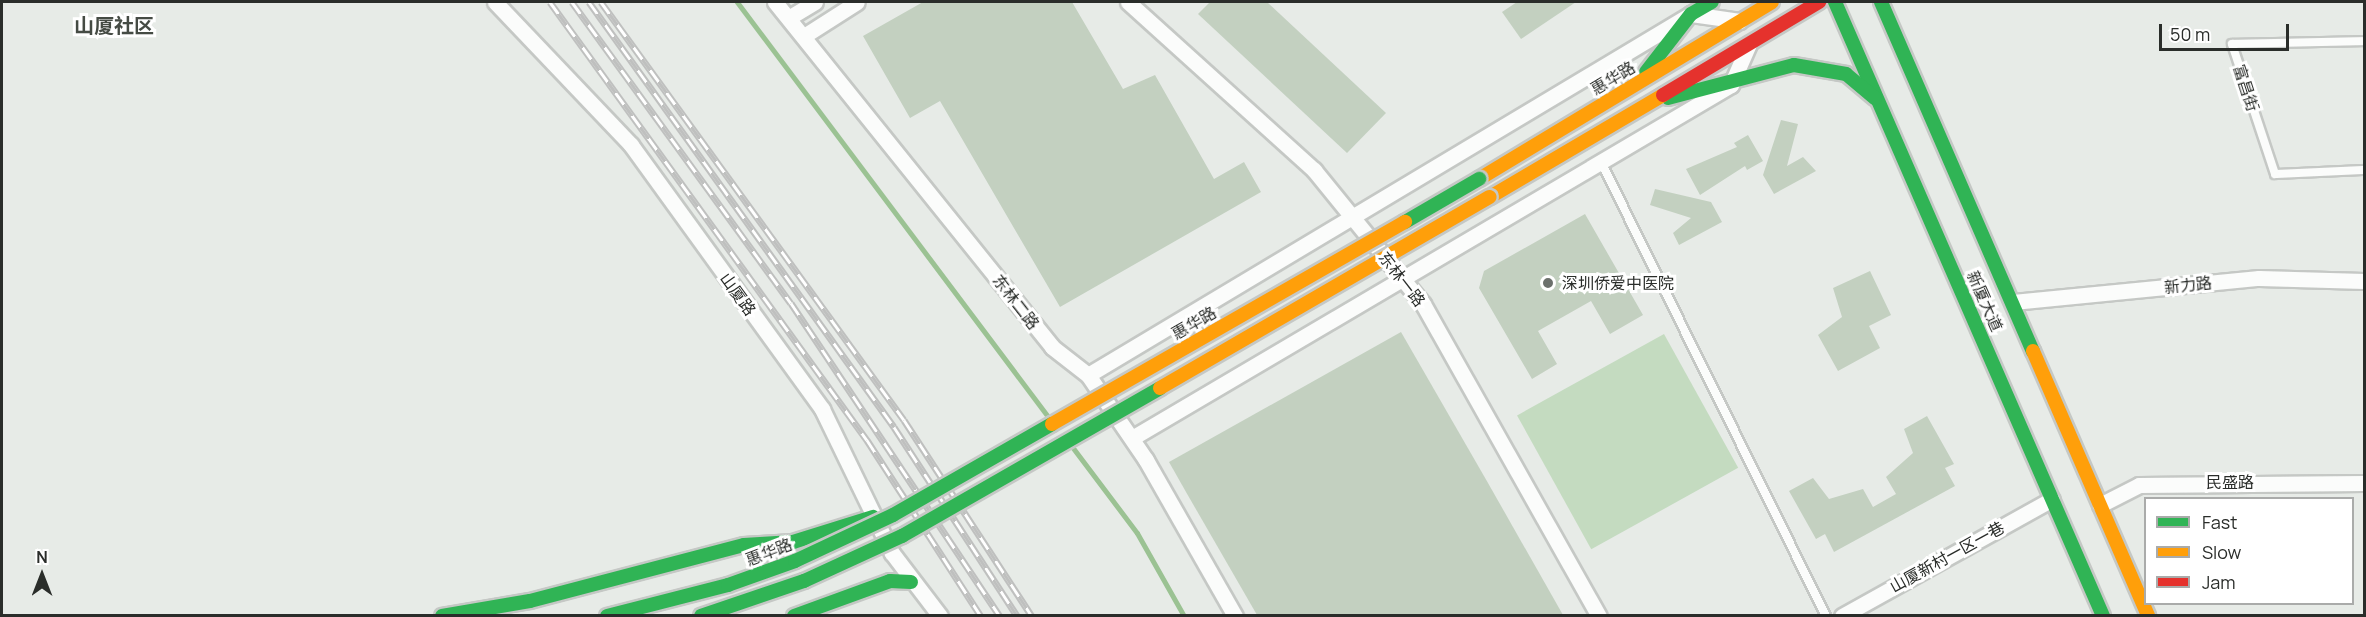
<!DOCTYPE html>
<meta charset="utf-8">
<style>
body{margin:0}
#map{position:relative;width:2366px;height:617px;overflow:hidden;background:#e7ebe7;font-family:Manrope,"Noto Sans SC",sans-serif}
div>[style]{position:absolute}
.green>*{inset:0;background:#c4dbc0;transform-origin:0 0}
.stream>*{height:5px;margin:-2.5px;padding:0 2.5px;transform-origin:2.5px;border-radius:2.5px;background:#9bc293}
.building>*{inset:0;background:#c3d0c0}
.roads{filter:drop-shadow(2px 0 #c5c8c5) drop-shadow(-2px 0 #c5c8c5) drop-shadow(0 2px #c5c8c5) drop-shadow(0 -2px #c5c8c5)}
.lane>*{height:8px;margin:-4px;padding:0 4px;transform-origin:4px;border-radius:4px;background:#fbfcfb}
.street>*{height:15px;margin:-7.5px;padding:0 7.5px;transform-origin:7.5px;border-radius:7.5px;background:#fbfcfb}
.fast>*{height:14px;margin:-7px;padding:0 7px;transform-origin:7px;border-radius:7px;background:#30b455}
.slow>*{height:14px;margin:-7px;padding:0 7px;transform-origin:7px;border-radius:7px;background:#ff9f0a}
.jam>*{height:14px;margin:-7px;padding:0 7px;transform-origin:7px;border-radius:7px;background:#e5322d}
.rail>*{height:7px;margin-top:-3.5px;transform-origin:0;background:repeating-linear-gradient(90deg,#fff 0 14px,#bfc0bf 0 28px);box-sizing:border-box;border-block:2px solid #bfc0bf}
.bridges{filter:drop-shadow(2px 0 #c5c8c5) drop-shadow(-2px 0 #c5c8c5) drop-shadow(0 2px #c5c8c5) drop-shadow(0 -2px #c5c8c5)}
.fast-bridge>*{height:14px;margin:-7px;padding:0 7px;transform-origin:7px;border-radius:7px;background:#30b455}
.slow-bridge>*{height:14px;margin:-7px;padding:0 7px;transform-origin:7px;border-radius:7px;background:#ff9f0a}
.dots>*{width:16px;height:16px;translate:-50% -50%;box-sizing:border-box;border:3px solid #fff;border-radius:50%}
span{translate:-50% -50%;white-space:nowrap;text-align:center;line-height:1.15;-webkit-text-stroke:6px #fff;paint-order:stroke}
.street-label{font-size:16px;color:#2a2d2a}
.poi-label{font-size:16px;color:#2a2d2a}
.left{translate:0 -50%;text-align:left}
.quarter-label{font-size:20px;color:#454b44;font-weight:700}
.frame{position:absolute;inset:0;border:3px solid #2a2d2a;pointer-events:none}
.legend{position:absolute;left:2144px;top:497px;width:210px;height:108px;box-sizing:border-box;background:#fff;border:2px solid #aaabaa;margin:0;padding:8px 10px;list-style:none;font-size:18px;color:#2a2d2a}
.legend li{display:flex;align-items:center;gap:12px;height:30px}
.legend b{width:30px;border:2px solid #aaabaa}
.north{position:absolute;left:12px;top:545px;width:60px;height:60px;-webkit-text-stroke:4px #fff;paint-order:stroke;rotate:0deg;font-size:16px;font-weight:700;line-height:24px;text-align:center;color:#2a2d2a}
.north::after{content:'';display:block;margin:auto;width:21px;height:27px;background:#2a2d2a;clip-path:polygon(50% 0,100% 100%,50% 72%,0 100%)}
.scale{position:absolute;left:2159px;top:24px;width:130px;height:27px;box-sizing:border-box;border:3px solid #2a2d2a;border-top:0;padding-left:8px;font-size:18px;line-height:21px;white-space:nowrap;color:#2a2d2a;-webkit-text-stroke:4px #fff;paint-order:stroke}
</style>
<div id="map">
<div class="green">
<i style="left:1664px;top:334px;width:153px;height:168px;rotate:61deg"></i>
</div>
<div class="stream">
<i style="left:737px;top:2px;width:520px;rotate:53.13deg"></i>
<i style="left:1070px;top:444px;width:111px;rotate:53deg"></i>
<i style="left:1137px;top:533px;width:95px;rotate:60.5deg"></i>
</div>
<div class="building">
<i style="clip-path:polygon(923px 2px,1072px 2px,1123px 89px,1155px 75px,1214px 179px,1244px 162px,1261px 192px,1060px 307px,940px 101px,910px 118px,863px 36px)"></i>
<i style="clip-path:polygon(1210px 2px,1267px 2px,1386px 113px,1347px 153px,1198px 14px)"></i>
<i style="clip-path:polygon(1517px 2px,1576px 2px,1521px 39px,1502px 12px)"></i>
<i style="clip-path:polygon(1781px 120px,1798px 124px,1787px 166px,1803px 157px,1816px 171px,1774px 194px,1763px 175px)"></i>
<i style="clip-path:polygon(1748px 135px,1763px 161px,1747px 170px,1745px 166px,1700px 195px,1686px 169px,1737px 147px,1734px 143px)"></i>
<i style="clip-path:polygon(1655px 189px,1711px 202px,1722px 222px,1679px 245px,1673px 233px,1691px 218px,1650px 205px)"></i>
<i style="clip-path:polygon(1585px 214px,1643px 315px,1610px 334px,1591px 301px,1538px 331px,1557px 364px,1532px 379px,1479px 288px,1484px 271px)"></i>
<i style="clip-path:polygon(1870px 271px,1891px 315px,1869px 326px,1880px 348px,1838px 371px,1818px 335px,1842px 317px,1833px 288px)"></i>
<i style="clip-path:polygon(1401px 332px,1488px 483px,1563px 615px,1257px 615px,1186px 492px,1169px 462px)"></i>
<i style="clip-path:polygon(1927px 416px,1954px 464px,1945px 468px,1955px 486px,1834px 552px,1825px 534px,1816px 539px,1789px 491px,1813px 478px,1829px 499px,1863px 489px,1873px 507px,1896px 494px,1886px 477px,1913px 453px,1904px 429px)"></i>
</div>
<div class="roads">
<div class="lane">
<i style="left:1601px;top:162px;width:507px;rotate:63.64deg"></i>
<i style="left:2364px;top:170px;width:89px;rotate:177.4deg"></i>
<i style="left:2275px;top:174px;width:137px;rotate:-108.3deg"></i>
<i style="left:2232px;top:44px;width:132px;rotate:-1.3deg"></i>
</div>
<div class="street">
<i style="left:495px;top:2px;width:197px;rotate:46.4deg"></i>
<i style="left:631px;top:145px;width:326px;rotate:54.1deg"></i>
<i style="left:822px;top:409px;width:160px;rotate:64.1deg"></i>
<i style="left:892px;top:553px;width:79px;rotate:52.7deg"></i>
<i style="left:775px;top:2px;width:442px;rotate:51.2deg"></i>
<i style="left:1052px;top:347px;width:46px;rotate:37.9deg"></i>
<i style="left:1088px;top:375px;width:103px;rotate:55.7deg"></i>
<i style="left:1146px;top:460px;width:180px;rotate:60.3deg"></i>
<i style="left:1128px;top:2px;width:251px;rotate:42.1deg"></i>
<i style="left:1314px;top:170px;width:173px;rotate:50.9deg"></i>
<i style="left:1423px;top:304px;width:358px;rotate:60.6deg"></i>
<i style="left:790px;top:17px;width:29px;rotate:-31deg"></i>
<i style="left:807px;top:34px;width:59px;rotate:-32.6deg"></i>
<i style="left:2013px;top:302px;width:247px;rotate:-5.6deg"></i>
<i style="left:2259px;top:278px;width:105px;rotate:1.6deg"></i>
<i style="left:1088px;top:375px;width:703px;rotate:-30.91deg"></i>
<i style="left:1691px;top:14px;width:49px;rotate:8.1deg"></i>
<i style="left:1132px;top:438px;width:695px;rotate:-30.51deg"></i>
<i style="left:1731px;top:85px;width:45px;rotate:-66.3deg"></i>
<i style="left:2100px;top:505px;width:44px;rotate:-27.1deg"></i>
<i style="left:2139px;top:485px;width:225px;rotate:-0.5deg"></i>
<i style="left:1842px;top:616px;width:240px;rotate:-29.1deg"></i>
</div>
<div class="fast">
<i style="left:1835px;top:2px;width:670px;rotate:66.42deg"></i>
<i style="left:1881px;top:2px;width:381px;rotate:66.5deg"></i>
<i style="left:1646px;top:72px;width:73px;rotate:-52.2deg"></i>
<i style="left:1691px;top:14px;width:24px;rotate:-30deg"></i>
<i style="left:1668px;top:98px;width:130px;rotate:-14.7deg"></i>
<i style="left:1794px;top:65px;width:53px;rotate:9.8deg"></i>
<i style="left:1846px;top:74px;width:38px;rotate:40deg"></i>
<i style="left:442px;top:616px;width:89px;rotate:-9.7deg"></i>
<i style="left:530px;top:601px;width:221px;rotate:-14.7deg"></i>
<i style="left:744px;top:545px;width:49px;rotate:-3.5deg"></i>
<i style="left:793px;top:542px;width:84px;rotate:-17.4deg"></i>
<i style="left:794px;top:616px;width:102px;rotate:-20deg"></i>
<i style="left:890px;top:581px;width:21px;rotate:3deg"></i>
</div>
<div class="slow">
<i style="left:1479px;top:179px;width:342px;rotate:-31.1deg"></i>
<i style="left:1490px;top:197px;width:201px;rotate:-30.5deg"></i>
<i style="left:2033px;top:351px;width:289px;rotate:66.5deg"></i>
</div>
<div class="jam">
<i style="left:1663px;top:95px;width:182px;rotate:-30.8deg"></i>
</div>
</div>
<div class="rail">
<i style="left:550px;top:2px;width:541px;rotate:54.11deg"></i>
<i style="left:867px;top:440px;width:210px;rotate:57.1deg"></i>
<i style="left:572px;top:2px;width:372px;rotate:54deg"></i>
<i style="left:791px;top:303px;width:376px;rotate:56.3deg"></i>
<i style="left:589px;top:2px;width:523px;rotate:54.33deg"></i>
<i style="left:894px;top:427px;width:225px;rotate:56.9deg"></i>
<i style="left:601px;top:2px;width:516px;rotate:54.06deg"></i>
<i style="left:904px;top:420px;width:234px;rotate:56.9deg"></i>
</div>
<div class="bridges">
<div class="fast-bridge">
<i style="left:1405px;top:222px;width:86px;rotate:-30.2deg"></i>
<i style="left:607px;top:616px;width:125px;rotate:-14.4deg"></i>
<i style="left:728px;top:585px;width:71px;rotate:-19.7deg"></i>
<i style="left:795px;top:561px;width:108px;rotate:-25.1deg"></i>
<i style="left:893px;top:515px;width:183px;rotate:-29.8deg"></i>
<i style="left:701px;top:616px;width:109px;rotate:-18.8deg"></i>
<i style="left:804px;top:581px;width:108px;rotate:-24.7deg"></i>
<i style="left:902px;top:536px;width:297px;rotate:-29.8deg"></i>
</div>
<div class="slow-bridge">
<i style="left:1160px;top:388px;width:381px;rotate:-30.1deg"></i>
<i style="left:1052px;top:424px;width:407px;rotate:-29.8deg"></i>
</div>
</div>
<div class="dots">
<i style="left:1548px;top:283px;background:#6c706c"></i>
</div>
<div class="street-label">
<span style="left:1613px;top:78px;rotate:-31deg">惠华路</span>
<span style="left:2246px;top:88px;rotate:72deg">富昌街</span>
<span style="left:1402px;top:279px;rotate:52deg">东林一路</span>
<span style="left:2188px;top:285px;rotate:-6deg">新力路</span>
<span style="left:738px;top:294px;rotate:54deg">山厦路</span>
<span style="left:1985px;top:301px;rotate:66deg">新厦大道</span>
<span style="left:1016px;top:302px;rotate:52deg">东林二路</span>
<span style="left:1194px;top:323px;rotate:-30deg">惠华路</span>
<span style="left:2230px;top:482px">民盛路</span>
<span style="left:769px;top:552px;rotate:-21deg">惠华路</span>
<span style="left:1947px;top:557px;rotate:-29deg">山厦新村一区一巷</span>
</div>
<div class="poi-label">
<span class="left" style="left:1562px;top:283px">深圳侨爱中医院</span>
</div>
<div class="quarter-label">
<span style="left:114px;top:25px">山厦社区</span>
</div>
<div class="frame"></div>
<ul class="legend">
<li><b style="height:8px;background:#30b455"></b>Fast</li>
<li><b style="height:8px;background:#ff9f0a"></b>Slow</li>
<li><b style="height:8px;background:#e5322d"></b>Jam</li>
</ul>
<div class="north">N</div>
<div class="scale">50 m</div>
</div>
